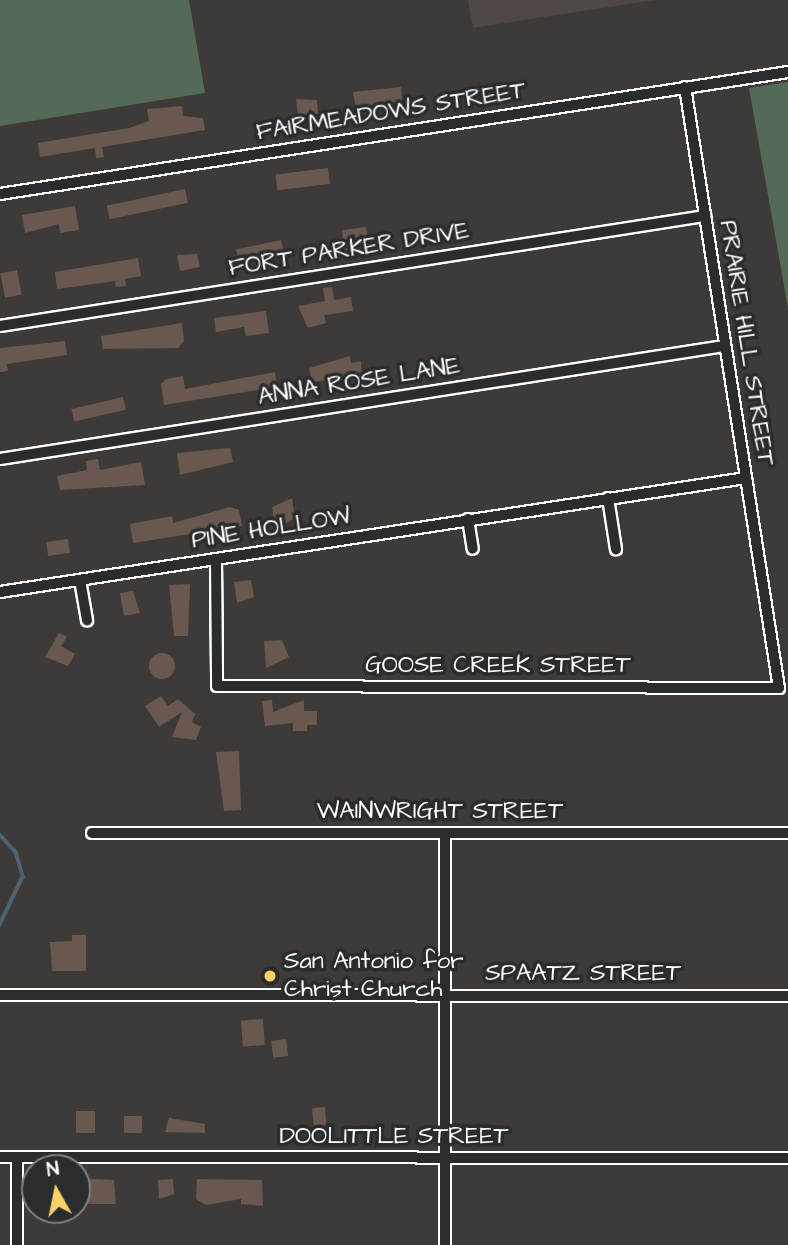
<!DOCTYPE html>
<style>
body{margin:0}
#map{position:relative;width:788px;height:1245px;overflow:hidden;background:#3d3a38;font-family:"Architects Daughter",sans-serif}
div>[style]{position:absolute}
.built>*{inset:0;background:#4e4743}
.green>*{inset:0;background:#546a56}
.stream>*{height:3.5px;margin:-1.75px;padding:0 1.75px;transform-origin:1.75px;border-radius:1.75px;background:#4e6372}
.building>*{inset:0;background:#685850;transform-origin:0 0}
.round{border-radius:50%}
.roads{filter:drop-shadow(2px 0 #fff) drop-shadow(-2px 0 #fff) drop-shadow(0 2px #fff) drop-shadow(0 -2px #fff)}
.street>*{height:10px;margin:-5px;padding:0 5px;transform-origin:5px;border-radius:5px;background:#2a2d2e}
.dots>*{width:19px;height:19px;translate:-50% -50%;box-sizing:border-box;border:4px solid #2a2d2e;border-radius:50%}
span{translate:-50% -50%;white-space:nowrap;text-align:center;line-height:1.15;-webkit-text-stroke:7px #2a2d2e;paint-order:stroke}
.street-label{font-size:24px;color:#fff}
.poi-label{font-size:24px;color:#fff}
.left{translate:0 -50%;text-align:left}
.north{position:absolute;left:21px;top:1154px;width:70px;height:70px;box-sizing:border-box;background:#2a2d2e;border:2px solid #7f8182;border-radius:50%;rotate:351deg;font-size:19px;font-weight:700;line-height:28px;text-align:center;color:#fff}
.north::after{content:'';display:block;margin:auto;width:24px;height:32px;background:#ffd166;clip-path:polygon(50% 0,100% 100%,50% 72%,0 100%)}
</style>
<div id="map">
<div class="built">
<i style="clip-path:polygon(468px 0,655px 0,473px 28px)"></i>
</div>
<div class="green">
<i style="clip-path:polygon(0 0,189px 0,205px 93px,0 126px)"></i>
<i style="clip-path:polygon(788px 82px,788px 308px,749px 88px)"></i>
</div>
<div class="stream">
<i style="left:0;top:835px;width:23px;rotate:47deg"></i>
<i style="left:16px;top:852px;width:26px;rotate:74deg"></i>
<i style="left:23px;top:877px;width:53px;rotate:115.6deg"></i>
</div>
<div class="building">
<i style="clip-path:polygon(401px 87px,402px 101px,356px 109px,353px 92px)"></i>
<i style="clip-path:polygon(296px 99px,317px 100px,318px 114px,298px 116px)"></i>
<i style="clip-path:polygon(182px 106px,183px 116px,203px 118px,205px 130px,102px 147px,104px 157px,96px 158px,95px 148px,40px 157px,38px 143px,129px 128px,149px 121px,147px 109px)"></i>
<i style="left:328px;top:168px;width:16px;height:53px;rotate:83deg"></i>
<i style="left:185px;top:189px;width:14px;height:80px;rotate:78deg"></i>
<i style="clip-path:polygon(75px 206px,79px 230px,60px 233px,59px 224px,25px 233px,22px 215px)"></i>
<i style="clip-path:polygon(366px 227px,368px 241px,352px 243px,353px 251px,345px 253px,342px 230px)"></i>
<i style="left:281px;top:240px;width:14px;height:46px;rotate:78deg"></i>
<i style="clip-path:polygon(197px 254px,200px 267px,180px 271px,177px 255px)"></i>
<i style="clip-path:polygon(138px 258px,141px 276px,125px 279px,126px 286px,116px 287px,115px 281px,57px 289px,55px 272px)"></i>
<i style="left:17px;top:270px;width:25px;height:17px;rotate:79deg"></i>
<i style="clip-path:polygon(332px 287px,334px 300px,351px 297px,353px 311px,324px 315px,326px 323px,308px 328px,298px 306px,325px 301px,323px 288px)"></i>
<i style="clip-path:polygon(266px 311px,269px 333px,246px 336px,244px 327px,216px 332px,214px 318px)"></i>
<i style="clip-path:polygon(182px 323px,184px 341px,178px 348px,103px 349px,101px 336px)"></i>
<i style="clip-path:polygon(65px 341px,67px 355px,7px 364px,8px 371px,0 372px,0 348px)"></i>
<i style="clip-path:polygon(350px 356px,351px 363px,361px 361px,362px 375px,312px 382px,309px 368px)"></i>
<i style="clip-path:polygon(275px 372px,277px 387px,164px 405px,161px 384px,166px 379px,183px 376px,185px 389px)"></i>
<i style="left:123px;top:397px;width:13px;height:53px;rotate:77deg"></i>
<i style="clip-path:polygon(230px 448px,233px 462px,180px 475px,177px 453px)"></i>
<i style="clip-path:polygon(98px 459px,100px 470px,141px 462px,145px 485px,60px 490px,57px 476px,87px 470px,86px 461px)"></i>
<i style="clip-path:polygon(292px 498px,295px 518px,275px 529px,272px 507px)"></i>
<i style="clip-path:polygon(230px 507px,239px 510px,242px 526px,133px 543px,130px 524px,172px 516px,173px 523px)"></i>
<i style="left:68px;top:539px;width:14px;height:22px;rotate:82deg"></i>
<i style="clip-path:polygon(251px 580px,254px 597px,237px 603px,234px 582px)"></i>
<i style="clip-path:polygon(190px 584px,188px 636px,174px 636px,169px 585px)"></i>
<i style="clip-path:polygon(133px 591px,140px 613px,124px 616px,120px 593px)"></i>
<i style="clip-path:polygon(59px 633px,67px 637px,61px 646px,75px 654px,68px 666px,45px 657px)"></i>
<i style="clip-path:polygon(282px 640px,289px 657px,266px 668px,264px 641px)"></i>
<i class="round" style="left:149px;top:653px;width:26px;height:26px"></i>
<i style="clip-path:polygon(161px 696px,168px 706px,178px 699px,195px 714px,192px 722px,201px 727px,196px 740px,172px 737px,182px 712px,159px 727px,145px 706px)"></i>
<i style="clip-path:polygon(272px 700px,273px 712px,304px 700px,304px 711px,317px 711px,317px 725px,307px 725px,307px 731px,293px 731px,293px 723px,265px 726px,262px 701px)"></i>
<i style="clip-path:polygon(239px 751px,241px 810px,224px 811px,216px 752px)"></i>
<i style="clip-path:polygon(72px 935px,86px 935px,86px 971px,52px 971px,50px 942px,72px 941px)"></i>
<i style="left:263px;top:1019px;width:26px;height:22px;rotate:86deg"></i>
<i style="left:286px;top:1039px;width:17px;height:15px;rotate:83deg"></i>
<i style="left:325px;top:1107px;width:24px;height:13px;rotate:85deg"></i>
<i style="left:76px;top:1111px;width:19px;height:22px"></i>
<i style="left:124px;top:1116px;width:18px;height:17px"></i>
<i style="clip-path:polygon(169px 1118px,205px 1124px,205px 1133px,165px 1132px)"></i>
<i style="clip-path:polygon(92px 1179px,114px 1180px,116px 1204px,82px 1204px,79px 1181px)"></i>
<i style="clip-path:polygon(173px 1179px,174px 1194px,159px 1199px,158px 1180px)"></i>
<i style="clip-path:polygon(197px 1179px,262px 1180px,263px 1206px,241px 1204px,241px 1199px,206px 1205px,196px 1199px)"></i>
</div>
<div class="roads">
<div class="street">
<i style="left:0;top:194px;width:797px;rotate:-8.8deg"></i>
<i style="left:0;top:326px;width:714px;rotate:-8.87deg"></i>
<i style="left:0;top:459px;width:733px;rotate:-8.87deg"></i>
<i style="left:608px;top:498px;width:52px;rotate:81.1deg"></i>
<i style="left:468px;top:519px;width:30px;rotate:81deg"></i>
<i style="left:216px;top:559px;width:127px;rotate:89.5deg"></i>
<i style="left:217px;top:686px;width:562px;rotate:0.2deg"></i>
<i style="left:779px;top:688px;width:608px;rotate:-98.89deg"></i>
<i style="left:80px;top:580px;width:41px;rotate:80.1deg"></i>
<i style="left:0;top:592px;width:755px;rotate:-8.69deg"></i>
<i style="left:92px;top:833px;width:696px"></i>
<i style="left:445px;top:833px;width:412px;rotate:90deg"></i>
<i style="left:0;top:995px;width:788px;rotate:0.07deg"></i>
<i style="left:0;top:1157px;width:788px;rotate:0.07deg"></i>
<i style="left:17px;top:1245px;width:87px;rotate:-90deg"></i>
</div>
</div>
<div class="dots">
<i style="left:270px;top:976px;background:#ffd166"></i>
</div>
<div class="street-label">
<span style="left:391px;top:112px;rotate:-9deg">FAIRMEADOWS STREET</span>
<span style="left:349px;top:250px;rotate:-9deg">FORT PARKER DRIVE</span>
<span style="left:746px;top:343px;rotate:81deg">PRAIRIE HILL STREET</span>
<span style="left:359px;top:382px;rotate:-9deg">ANNA ROSE LANE</span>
<span style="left:271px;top:529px;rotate:-9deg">PINE HOLLOW</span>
<span style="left:498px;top:666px">GOOSE CREEK STREET</span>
<span style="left:440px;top:812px">WAINWRIGHT STREET</span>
<span style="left:583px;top:974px">SPAATZ STREET</span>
<span style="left:394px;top:1137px">DOOLITTLE STREET</span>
</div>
<div class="poi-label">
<span class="left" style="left:284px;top:976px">San Antonio for<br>Christ Church</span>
</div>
<div class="north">N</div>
</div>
